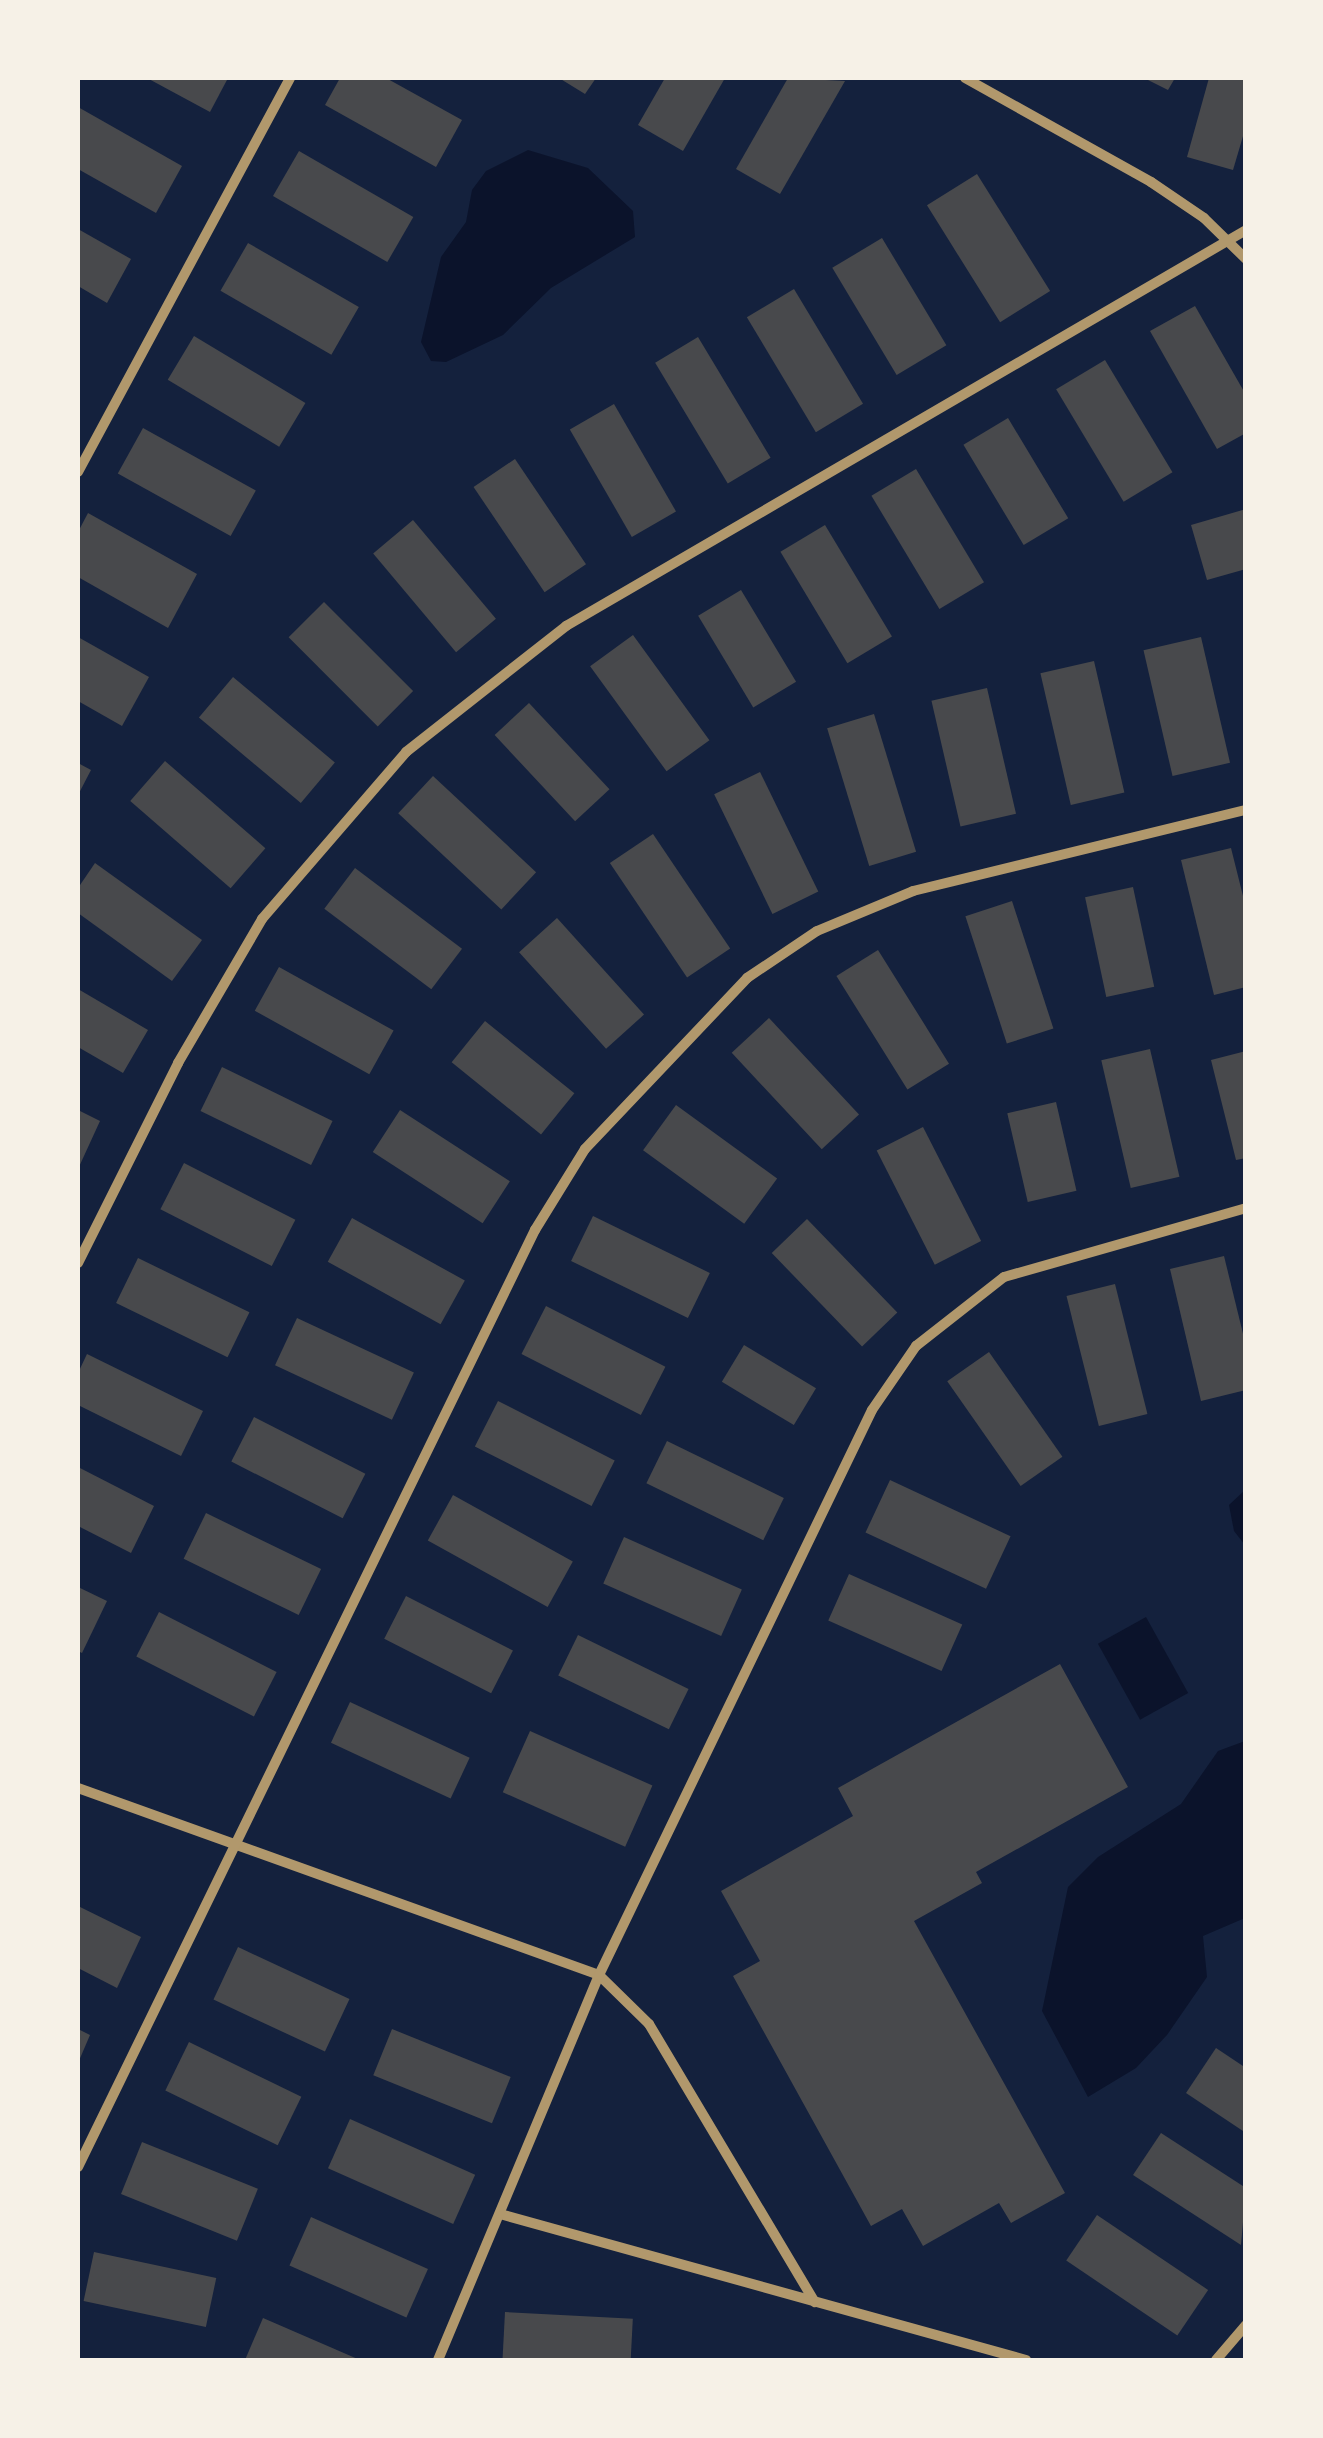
<!DOCTYPE html>
<style>
body{margin:0}
#map{position:relative;width:1323px;height:2438px;overflow:hidden;background:#14213d;font-family:"Fira Sans",sans-serif}
div>[style]{position:absolute}
.water>*{inset:0;background:#0b132b;transform-origin:0 0}
.building>*{inset:0;background:#48494c;transform-origin:0 0}
.minor>*{height:10px;margin:-5px;padding:0 5px;transform-origin:5px;border-radius:5px;background:#b1986c}
span{translate:-50% -50%;white-space:nowrap;text-align:center;line-height:1.15;-webkit-text-stroke:10px #f6f1e7;paint-order:stroke}
.frame{position:absolute;inset:0;border:80px solid #f6f1e7;pointer-events:none}
</style>
<div id="map">
<div class="water">
<i style="clip-path:polygon(528px 150px,588px 168px,633px 211px,635px 237px,551px 288px,503px 335px,446px 362px,431px 361px,421px 342px,441px 257px,466px 222px,472px 190px,486px 171px)"></i>
<i style="clip-path:polygon(1245px 1490px,1245px 1545px,1234px 1531px,1229px 1505px)"></i>
<i style="left:1146px;top:1617px;width:87px;height:55px;rotate:61deg"></i>
<i style="clip-path:polygon(1245px 1741px,1245px 1918px,1203px 1936px,1207px 1977px,1167px 2035px,1136px 2068px,1088px 2097px,1042px 2011px,1068px 1887px,1098px 1857px,1181px 1804px,1218px 1751px)"></i>
</div>
<div class="building">
<i style="clip-path:polygon(147px 78px,228px 78px,210px 112px)"></i>
<i style="clip-path:polygon(340px 78px,386px 78px,462px 120px,436px 167px,325px 105px)"></i>
<i style="clip-path:polygon(559px 78px,596px 78px,585px 94px)"></i>
<i style="clip-path:polygon(665px 78px,725px 78px,683px 151px,638px 125px)"></i>
<i style="clip-path:polygon(788px 78px,845px 81px,780px 194px,736px 169px)"></i>
<i style="clip-path:polygon(1144px 78px,1175px 78px,1168px 90px)"></i>
<i style="clip-path:polygon(1209px 78px,1246px 78px,1246px 126px,1233px 170px,1187px 157px)"></i>
<i style="clip-path:polygon(78px 107px,182px 166px,156px 213px,78px 169px)"></i>
<i style="left:299px;top:151px;width:132px;height:52px;rotate:30deg"></i>
<i style="left:977px;top:174px;width:138px;height:59px;rotate:58deg"></i>
<i style="clip-path:polygon(78px 229px,131px 259px,107px 303px,78px 286px)"></i>
<i style="left:882px;top:238px;width:125px;height:58px;rotate:59deg"></i>
<i style="left:248px;top:243px;width:128px;height:55px;rotate:30deg"></i>
<i style="left:794px;top:289px;width:134px;height:55px;rotate:59deg"></i>
<i style="clip-path:polygon(1195px 306px,1246px 395px,1246px 433px,1217px 449px,1150px 331px)"></i>
<i style="left:194px;top:336px;width:130px;height:51px;rotate:31deg"></i>
<i style="left:698px;top:337px;width:141px;height:50px;rotate:59deg"></i>
<i style="left:1105px;top:360px;width:131px;height:57px;rotate:59deg"></i>
<i style="left:614px;top:404px;width:124px;height:51px;rotate:60deg"></i>
<i style="left:1008px;top:418px;width:117px;height:52px;rotate:59deg"></i>
<i style="left:143px;top:428px;width:129px;height:52px;rotate:29deg"></i>
<i style="left:515px;top:459px;width:127px;height:50px;rotate:56deg"></i>
<i style="left:916px;top:469px;width:132px;height:52px;rotate:59deg"></i>
<i style="clip-path:polygon(1246px 509px,1246px 569px,1207px 580px,1191px 525px)"></i>
<i style="clip-path:polygon(88px 513px,197px 574px,168px 628px,78px 577px,78px 532px)"></i>
<i style="left:413px;top:520px;width:129px;height:52px;rotate:50deg"></i>
<i style="left:825px;top:525px;width:130px;height:52px;rotate:59deg"></i>
<i style="left:741px;top:590px;width:107px;height:50px;rotate:59deg"></i>
<i style="left:324px;top:602px;width:126px;height:50px;rotate:45deg"></i>
<i style="left:633px;top:635px;width:130px;height:53px;rotate:54deg"></i>
<i style="clip-path:polygon(78px 637px,149px 677px,122px 726px,78px 701px)"></i>
<i style="left:1201px;top:637px;width:129px;height:59px;rotate:77deg"></i>
<i style="left:1094px;top:661px;width:135px;height:55px;rotate:77deg"></i>
<i style="left:233px;top:677px;width:133px;height:53px;rotate:40deg"></i>
<i style="left:987px;top:688px;width:129px;height:57px;rotate:77deg"></i>
<i style="left:529px;top:703px;width:118px;height:47px;rotate:47deg"></i>
<i style="left:874px;top:714px;width:144px;height:49px;rotate:73deg"></i>
<i style="left:165px;top:761px;width:133px;height:53px;rotate:41deg"></i>
<i style="clip-path:polygon(78px 763px,91px 770px,78px 795px)"></i>
<i style="left:760px;top:772px;width:133px;height:51px;rotate:64deg"></i>
<i style="left:433px;top:776px;width:141px;height:51px;rotate:43deg"></i>
<i style="left:653px;top:834px;width:138px;height:52px;rotate:56deg"></i>
<i style="clip-path:polygon(1231px 848px,1246px 908px,1246px 987px,1214px 995px,1181px 860px)"></i>
<i style="clip-path:polygon(95px 863px,202px 940px,172px 981px,78px 913px,78px 888px)"></i>
<i style="left:355px;top:868px;width:134px;height:51px;rotate:37deg"></i>
<i style="left:1133px;top:887px;width:102px;height:49px;rotate:78deg"></i>
<i style="left:1012px;top:901px;width:134px;height:49px;rotate:72deg"></i>
<i style="left:557px;top:918px;width:130px;height:51px;rotate:48deg"></i>
<i style="left:878px;top:950px;width:134px;height:49px;rotate:58deg"></i>
<i style="left:279px;top:967px;width:131px;height:50px;rotate:29deg"></i>
<i style="clip-path:polygon(78px 989px,148px 1030px,123px 1073px,78px 1047px)"></i>
<i style="left:769px;top:1018px;width:132px;height:51px;rotate:47deg"></i>
<i style="left:485px;top:1021px;width:115px;height:53px;rotate:39deg"></i>
<i style="left:1150px;top:1049px;width:131px;height:50px;rotate:77deg"></i>
<i style="clip-path:polygon(1246px 1051px,1246px 1158px,1236px 1160px,1211px 1060px)"></i>
<i style="left:222px;top:1067px;width:123px;height:49px;rotate:26deg"></i>
<i style="left:1056px;top:1102px;width:91px;height:50px;rotate:77deg"></i>
<i style="left:676px;top:1105px;width:125px;height:56px;rotate:36deg"></i>
<i style="clip-path:polygon(78px 1110px,100px 1121px,78px 1169px)"></i>
<i style="left:400px;top:1110px;width:131px;height:50px;rotate:33deg"></i>
<i style="left:923px;top:1127px;width:128px;height:52px;rotate:63deg"></i>
<i style="left:184px;top:1163px;width:125px;height:52px;rotate:27deg"></i>
<i style="left:593px;top:1216px;width:130px;height:50px;rotate:26deg"></i>
<i style="left:352px;top:1218px;width:129px;height:50px;rotate:29deg"></i>
<i style="left:807px;top:1219px;width:130px;height:49px;rotate:46deg"></i>
<i style="clip-path:polygon(1224px 1256px,1246px 1346px,1246px 1390px,1201px 1401px,1170px 1269px)"></i>
<i style="left:138px;top:1258px;width:124px;height:50px;rotate:26deg"></i>
<i style="left:1115px;top:1284px;width:134px;height:50px;rotate:76deg"></i>
<i style="left:546px;top:1306px;width:134px;height:54px;rotate:27deg"></i>
<i style="left:297px;top:1318px;width:129px;height:52px;rotate:25deg"></i>
<i style="left:744px;top:1345px;width:84px;height:43px;rotate:31deg"></i>
<i style="left:989px;top:1352px;width:128px;height:51px;rotate:55deg"></i>
<i style="clip-path:polygon(87px 1354px,203px 1411px,181px 1456px,78px 1405px,78px 1373px)"></i>
<i style="left:498px;top:1401px;width:131px;height:51px;rotate:27deg"></i>
<i style="left:254px;top:1417px;width:125px;height:50px;rotate:27deg"></i>
<i style="left:667px;top:1441px;width:130px;height:47px;rotate:26deg"></i>
<i style="clip-path:polygon(78px 1467px,154px 1506px,131px 1553px,78px 1526px)"></i>
<i style="left:890px;top:1480px;width:133px;height:58px;rotate:25deg"></i>
<i style="left:453px;top:1495px;width:137px;height:52px;rotate:29deg"></i>
<i style="left:206px;top:1513px;width:128px;height:51px;rotate:26deg"></i>
<i style="left:624px;top:1537px;width:129px;height:51px;rotate:24deg"></i>
<i style="left:849px;top:1574px;width:124px;height:51px;rotate:24deg"></i>
<i style="clip-path:polygon(78px 1587px,107px 1601px,82px 1653px,78px 1651px)"></i>
<i style="left:406px;top:1596px;width:120px;height:48px;rotate:27deg"></i>
<i style="left:159px;top:1612px;width:132px;height:50px;rotate:27deg"></i>
<i style="left:578px;top:1635px;width:123px;height:45px;rotate:26deg"></i>
<i style="clip-path:polygon(1060px 1664px,1128px 1787px,976px 1872px,982px 1883px,914px 1921px,1065px 2193px,1011px 2223px,999px 2203px,923px 2246px,902px 2209px,871px 2226px,733px 1976px,760px 1961px,721px 1891px,853px 1816px,838px 1788px)"></i>
<i style="left:350px;top:1702px;width:132px;height:45px;rotate:25deg"></i>
<i style="left:530px;top:1731px;width:134px;height:67px;rotate:24deg"></i>
<i style="clip-path:polygon(78px 1906px,141px 1937px,117px 1988px,78px 1968px)"></i>
<i style="left:238px;top:1947px;width:123px;height:58px;rotate:25deg"></i>
<i style="clip-path:polygon(78px 2029px,90px 2035px,78px 2063px)"></i>
<i style="left:392px;top:2029px;width:128px;height:50px;rotate:22deg"></i>
<i style="left:189px;top:2042px;width:125px;height:54px;rotate:26deg"></i>
<i style="clip-path:polygon(1216px 2048px,1246px 2068px,1246px 2133px,1186px 2093px)"></i>
<i style="left:350px;top:2119px;width:137px;height:54px;rotate:24deg"></i>
<i style="clip-path:polygon(1161px 2133px,1246px 2188px,1241px 2245px,1133px 2175px)"></i>
<i style="left:142px;top:2142px;width:125px;height:56px;rotate:22deg"></i>
<i style="left:1097px;top:2215px;width:134px;height:55px;rotate:34deg"></i>
<i style="left:311px;top:2217px;width:128px;height:53px;rotate:24deg"></i>
<i style="left:94px;top:2252px;width:125px;height:50px;rotate:12deg"></i>
<i style="left:505px;top:2312px;width:128px;height:48px;rotate:3deg"></i>
<i style="clip-path:polygon(263px 2318px,360px 2360px,245px 2360px)"></i>
</div>
<div class="minor">
<i style="left:965px;top:78px;width:213px;rotate:29.2deg"></i>
<i style="left:1151px;top:182px;width:64px;rotate:34.2deg"></i>
<i style="left:1204px;top:218px;width:59px;rotate:44.3deg"></i>
<i style="left:78px;top:472px;width:447px;rotate:-61.7deg"></i>
<i style="left:78px;top:1263px;width:224px;rotate:-63.4deg"></i>
<i style="left:178px;top:1063px;width:167px;rotate:-59.7deg"></i>
<i style="left:262px;top:919px;width:221px;rotate:-49.2deg"></i>
<i style="left:406px;top:752px;width:204px;rotate:-38.2deg"></i>
<i style="left:566px;top:626px;width:787px;rotate:-30.21deg"></i>
<i style="left:78px;top:1788px;width:554px;rotate:19.74deg"></i>
<i style="left:599px;top:1975px;width:70px;rotate:44.4deg"></i>
<i style="left:649px;top:2024px;width:324px;rotate:59.2deg"></i>
<i style="left:78px;top:2167px;width:1043px;rotate:-64deg"></i>
<i style="left:535px;top:1230px;width:95px;rotate:-58.3deg"></i>
<i style="left:585px;top:1149px;width:236px;rotate:-46.5deg"></i>
<i style="left:747px;top:978px;width:84px;rotate:-33.9deg"></i>
<i style="left:817px;top:931px;width:104px;rotate:-22.6deg"></i>
<i style="left:913px;top:891px;width:343px;rotate:-13.7deg"></i>
<i style="left:500px;top:2214px;width:546px;rotate:15.51deg"></i>
<i style="left:438px;top:2360px;width:417px;rotate:-67.3deg"></i>
<i style="left:599px;top:1975px;width:627px;rotate:-64.21deg"></i>
<i style="left:872px;top:1410px;width:78px;rotate:-55.5deg"></i>
<i style="left:916px;top:1346px;width:112px;rotate:-38.1deg"></i>
<i style="left:1004px;top:1277px;width:252px;rotate:-15.9deg"></i>
<i style="left:1216px;top:2360px;width:46px;rotate:-49.4deg"></i>
</div>
<div class="frame"></div>
</div>
